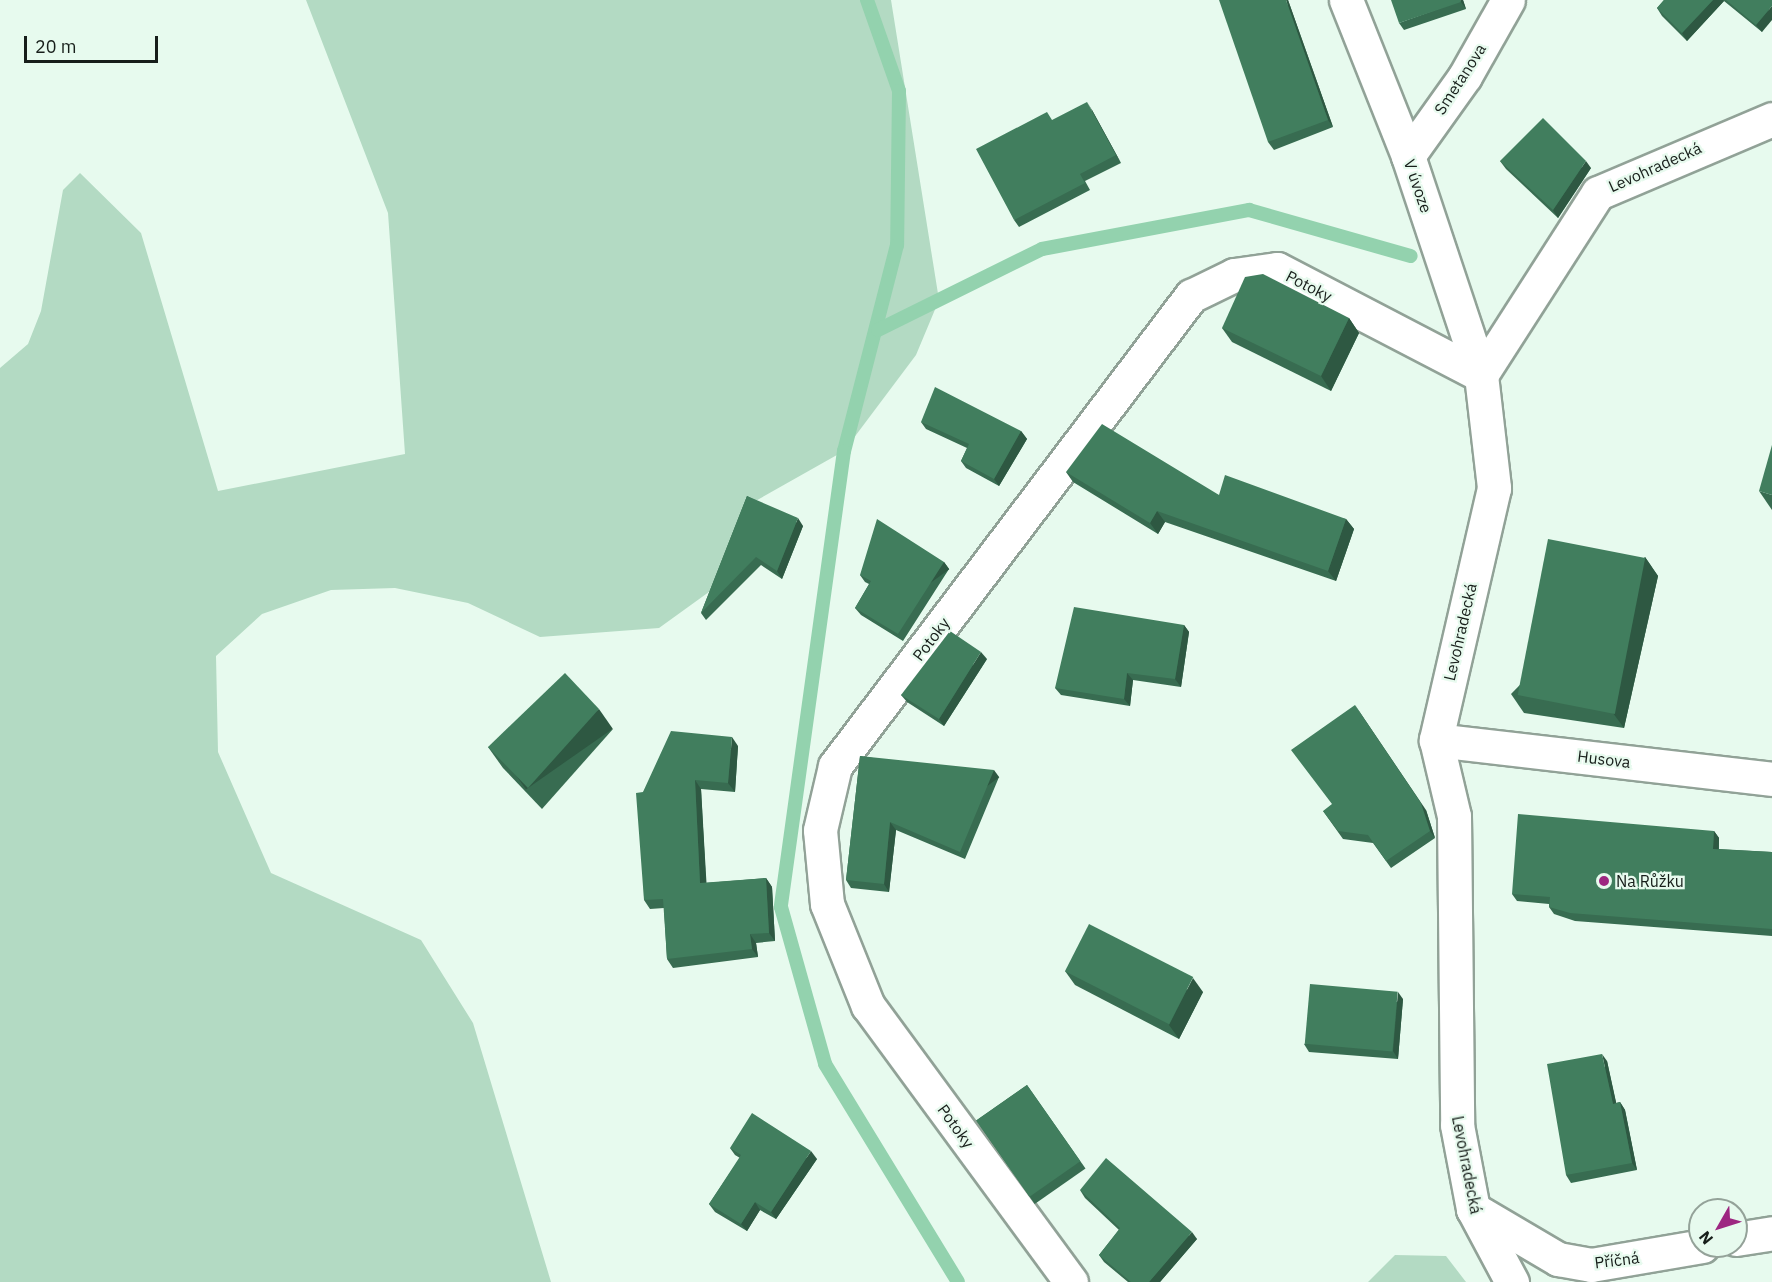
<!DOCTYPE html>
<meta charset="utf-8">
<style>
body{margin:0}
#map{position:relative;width:1772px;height:1282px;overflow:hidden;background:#e7faee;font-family:"IBM Plex Sans",sans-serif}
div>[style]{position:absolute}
.green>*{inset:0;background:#b3dac3}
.stream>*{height:14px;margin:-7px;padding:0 7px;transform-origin:7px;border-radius:7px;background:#93d2ae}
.roads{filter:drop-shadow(2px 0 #91a297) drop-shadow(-2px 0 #91a297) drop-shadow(0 2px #91a297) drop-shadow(0 -2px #91a297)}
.street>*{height:33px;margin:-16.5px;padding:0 16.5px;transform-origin:16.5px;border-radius:16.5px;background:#fff}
.wall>*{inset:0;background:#386c51;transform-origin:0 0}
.shaded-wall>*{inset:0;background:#2e5842;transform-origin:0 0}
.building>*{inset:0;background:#417e5e;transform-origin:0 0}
.dots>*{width:16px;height:16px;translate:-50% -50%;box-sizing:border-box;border:3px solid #e7faee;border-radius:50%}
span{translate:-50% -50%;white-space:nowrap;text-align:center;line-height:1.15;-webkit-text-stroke:4.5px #e7faee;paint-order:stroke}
.street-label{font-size:16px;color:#171e1a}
.poi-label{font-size:16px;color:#171e1a}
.left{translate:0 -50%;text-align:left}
.north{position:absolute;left:1688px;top:1198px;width:60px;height:60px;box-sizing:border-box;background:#e7faee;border:2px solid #94a299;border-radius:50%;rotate:231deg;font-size:16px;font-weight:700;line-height:24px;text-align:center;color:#171e1a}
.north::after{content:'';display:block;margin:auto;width:21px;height:27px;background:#9d2781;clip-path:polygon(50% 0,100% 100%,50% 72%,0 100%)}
.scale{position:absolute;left:24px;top:36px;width:134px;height:27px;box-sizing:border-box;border:3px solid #171e1a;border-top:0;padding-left:8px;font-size:18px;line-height:21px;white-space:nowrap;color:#171e1a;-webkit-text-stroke:4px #e7faee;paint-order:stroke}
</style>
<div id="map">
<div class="green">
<i style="clip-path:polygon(306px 0,891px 0,939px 300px,916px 355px,844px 451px,752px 503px,720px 584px,659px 628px,540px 637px,468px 603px,395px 588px,331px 590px,262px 614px,216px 656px,218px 752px,271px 873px,421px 940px,473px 1023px,551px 1282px,0 1282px,0 368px,28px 344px,41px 311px,63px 190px,80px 173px,141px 233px,218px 491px,405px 454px,388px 213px)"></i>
<i style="clip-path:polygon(1395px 1255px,1446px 1256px,1466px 1282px,1368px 1282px)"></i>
</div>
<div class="stream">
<i style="left:867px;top:0;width:96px;rotate:70.6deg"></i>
<i style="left:899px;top:91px;width:154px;rotate:90.7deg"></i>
<i style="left:897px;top:245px;width:213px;rotate:104.4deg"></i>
<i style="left:844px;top:451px;width:460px;rotate:97.9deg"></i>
<i style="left:781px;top:907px;width:163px;rotate:74.3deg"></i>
<i style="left:825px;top:1064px;width:255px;rotate:58.6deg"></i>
<i style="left:878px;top:330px;width:183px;rotate:-26.3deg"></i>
<i style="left:1042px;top:249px;width:211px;rotate:-10.7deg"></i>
<i style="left:1249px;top:210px;width:168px;rotate:15.9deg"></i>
</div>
<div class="roads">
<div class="street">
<i style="left:1346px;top:0;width:168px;rotate:68.3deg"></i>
<i style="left:1408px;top:156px;width:231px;rotate:71.6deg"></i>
<i style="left:1481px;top:375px;width:114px;rotate:83.4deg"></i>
<i style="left:1494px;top:488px;width:259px;rotate:103deg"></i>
<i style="left:1436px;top:740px;width:78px;rotate:76.7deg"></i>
<i style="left:1454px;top:816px;width:309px;rotate:89.4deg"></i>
<i style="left:1457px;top:1125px;width:86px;rotate:79.2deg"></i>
<i style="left:1473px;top:1209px;width:83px;rotate:61.9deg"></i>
<i style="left:1408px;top:156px;width:98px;rotate:-54.5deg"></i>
<i style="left:1465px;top:76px;width:87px;rotate:-60.5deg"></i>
<i style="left:1481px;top:375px;width:216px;rotate:-57.3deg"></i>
<i style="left:1598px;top:193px;width:189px;rotate:-23deg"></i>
<i style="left:1436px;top:740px;width:338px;rotate:6.6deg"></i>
<i style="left:1473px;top:1209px;width:99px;rotate:30.5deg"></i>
<i style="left:1558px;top:1259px;width:34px;rotate:10deg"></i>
<i style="left:1591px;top:1265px;width:113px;rotate:-9.7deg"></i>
<i style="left:1736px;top:1239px;width:36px;rotate:-9deg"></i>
<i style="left:1071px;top:1282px;width:343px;rotate:-126.3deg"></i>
<i style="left:868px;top:1006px;width:110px;rotate:-111.9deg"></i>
<i style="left:827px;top:904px;width:74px;rotate:-95.4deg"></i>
<i style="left:820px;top:830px;width:66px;rotate:-76.8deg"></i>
<i style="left:835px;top:766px;width:590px;rotate:-52.86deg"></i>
<i style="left:1191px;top:296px;width:48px;rotate:-26deg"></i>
<i style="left:1234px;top:275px;width:43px;rotate:-7.9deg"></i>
<i style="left:1277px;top:269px;width:230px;rotate:27.5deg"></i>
</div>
</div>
<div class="wall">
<i style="clip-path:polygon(1288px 0,1333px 127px,1274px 150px,1268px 142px)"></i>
<i style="clip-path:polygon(1463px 0,1466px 9px,1404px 30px,1399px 23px)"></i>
<i style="clip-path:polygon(1664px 0,1772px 0,1762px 32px,1724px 1px,1687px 41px,1662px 16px,1657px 8px)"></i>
<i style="clip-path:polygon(1092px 110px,1121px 163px,1085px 181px,1090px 190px,1019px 227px,1014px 220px)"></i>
<i style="clip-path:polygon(1500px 161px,1591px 168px,1558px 218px,1506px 169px)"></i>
<i style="clip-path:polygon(1349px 318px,1359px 333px,1331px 391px,1232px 342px,1222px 328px)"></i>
<i style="clip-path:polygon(921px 422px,1021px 431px,1027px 439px,999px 486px,966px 468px,961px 461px,967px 448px,926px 429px)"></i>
<i style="clip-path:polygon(1066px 472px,1219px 495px,1346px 519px,1354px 529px,1336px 581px,1165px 522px,1158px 534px,1073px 482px)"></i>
<i style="clip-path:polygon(1759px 491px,1772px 495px,1772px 510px)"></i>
<i style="clip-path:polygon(747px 496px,803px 526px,782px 579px,761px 565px,706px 620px,701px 613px)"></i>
<i style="clip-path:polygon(1645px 557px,1658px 576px,1624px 728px,1524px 713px,1511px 694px)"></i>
<i style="clip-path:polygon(944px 562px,949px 569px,903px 641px,861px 615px,855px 608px,869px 584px,865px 582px,860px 575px)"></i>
<i style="clip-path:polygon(1184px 625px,1189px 632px,1181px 687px,1133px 680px,1130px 706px,1061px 695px,1055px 688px)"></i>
<i style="clip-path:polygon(987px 659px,944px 726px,907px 702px,901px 695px)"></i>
<i style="clip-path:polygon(613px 729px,542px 809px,503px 768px,488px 747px)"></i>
<i style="clip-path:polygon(738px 746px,735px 792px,701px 789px,706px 883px,766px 878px,772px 887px,775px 941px,756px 943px,758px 957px,673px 968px,667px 959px,664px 908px,650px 909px,644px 900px,643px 792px)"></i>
<i style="clip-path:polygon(860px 756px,999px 777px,965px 859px,896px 830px,889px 892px,851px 888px,846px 880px)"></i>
<i style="clip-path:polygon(1426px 810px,1435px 838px,1391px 868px,1373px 843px,1343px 839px,1323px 811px)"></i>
<i style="clip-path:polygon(1714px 831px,1719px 838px,1719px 849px,1772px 852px,1772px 936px,1575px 921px,1554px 914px,1549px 907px,1549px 904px,1517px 901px,1512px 894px)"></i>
<i style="clip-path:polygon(1065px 971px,1203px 992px,1179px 1039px,1075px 985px)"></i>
<i style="clip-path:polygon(1403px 999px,1398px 1059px,1309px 1052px,1304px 1044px)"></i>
<i style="clip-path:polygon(1607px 1061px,1616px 1103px,1620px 1102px,1625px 1110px,1637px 1170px,1571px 1183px,1566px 1175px)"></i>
<i style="left:1027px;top:1085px;width:102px;height:62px;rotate:55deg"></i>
<i style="clip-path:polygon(730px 1148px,817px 1159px,776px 1219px,760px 1210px,747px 1231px,715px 1212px,709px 1204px,740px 1158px,735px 1155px)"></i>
<i style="clip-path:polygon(1080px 1190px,1197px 1239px,1160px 1282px,1128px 1282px,1104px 1262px,1099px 1255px,1119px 1230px,1085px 1198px)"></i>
</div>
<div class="shaded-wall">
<i style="clip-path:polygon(1286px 0,1288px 0,1333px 127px,1328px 120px)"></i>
<i style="clip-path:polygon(1460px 0,1463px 0,1466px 9px,1461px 2px)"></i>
<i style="clip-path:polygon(1713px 0,1723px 0,1724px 1px,1687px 41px,1682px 33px)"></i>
<i style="clip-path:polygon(1772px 6px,1772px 20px,1762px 32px,1756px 25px)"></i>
<i style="clip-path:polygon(1087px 102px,1092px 110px,1121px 163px,1116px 155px)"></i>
<i style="clip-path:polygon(1586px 161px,1591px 168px,1558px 218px,1553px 210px)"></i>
<i style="clip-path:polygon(1349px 318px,1359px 333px,1331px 391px,1321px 376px)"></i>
<i style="clip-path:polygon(1021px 431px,1027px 439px,999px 486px,994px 479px)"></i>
<i style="clip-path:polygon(1157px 511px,1165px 522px,1158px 534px,1150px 523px)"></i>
<i style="clip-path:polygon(798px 518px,803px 526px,782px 579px,777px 571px)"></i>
<i style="clip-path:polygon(1346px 519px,1354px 529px,1336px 581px,1328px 571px)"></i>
<i style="clip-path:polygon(1645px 557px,1658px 576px,1624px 728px,1610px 709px)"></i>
<i style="left:944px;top:562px;width:9px;height:85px;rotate:54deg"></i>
<i style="clip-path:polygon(1184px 625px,1189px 632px,1181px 687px,1175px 679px)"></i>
<i style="clip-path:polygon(981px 652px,987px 659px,944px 726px,939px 719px)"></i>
<i style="clip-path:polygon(1127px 673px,1133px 680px,1130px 706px,1124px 699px)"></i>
<i style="clip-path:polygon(1355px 705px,1426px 810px,1435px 838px,1430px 831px)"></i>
<i style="left:599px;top:709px;width:24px;height:106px;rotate:55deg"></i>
<i style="clip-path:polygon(732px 737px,738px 746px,735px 792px,728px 783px)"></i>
<i style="left:994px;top:770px;width:9px;height:89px;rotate:54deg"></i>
<i style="clip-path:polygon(695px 780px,701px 789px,707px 892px,700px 883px)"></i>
<i style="clip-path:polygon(890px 822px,896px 830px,889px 892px,884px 884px)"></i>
<i style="clip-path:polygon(1714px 831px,1719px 838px,1718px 856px,1713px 849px)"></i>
<i style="clip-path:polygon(766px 878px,772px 887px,775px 941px,769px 933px)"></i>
<i style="clip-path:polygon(750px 934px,756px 943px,758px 957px,752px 949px)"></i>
<i style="clip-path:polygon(1193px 978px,1203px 992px,1179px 1039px,1169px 1025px)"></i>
<i style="clip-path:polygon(1398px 992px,1403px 999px,1398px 1059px,1393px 1051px)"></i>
<i style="clip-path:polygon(1602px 1054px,1607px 1061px,1618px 1111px,1613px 1104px)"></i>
<i style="clip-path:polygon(1620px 1102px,1625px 1110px,1637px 1170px,1632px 1163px)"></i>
<i style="clip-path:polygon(811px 1151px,817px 1159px,776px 1219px,771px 1212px)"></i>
<i style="clip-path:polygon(755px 1202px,760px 1210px,747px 1231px,741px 1224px)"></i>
<i style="clip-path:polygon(1192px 1232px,1197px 1239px,1160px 1282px,1149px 1282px)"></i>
</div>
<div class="building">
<i style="clip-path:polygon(1219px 0,1286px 0,1328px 120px,1268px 142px)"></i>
<i style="clip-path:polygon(1391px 0,1460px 0,1461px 2px,1399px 23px)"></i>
<i style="clip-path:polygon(1664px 0,1713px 0,1682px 33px,1657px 8px)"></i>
<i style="clip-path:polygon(1726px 0,1772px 0,1772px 6px,1756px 25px)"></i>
<i style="clip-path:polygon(1087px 102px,1116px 155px,1080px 174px,1085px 183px,1014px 220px,976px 149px,1047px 112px,1052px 120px)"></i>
<i style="clip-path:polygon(1543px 118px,1586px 161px,1553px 210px,1500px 161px)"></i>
<i style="clip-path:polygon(1263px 274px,1349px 318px,1321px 376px,1222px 328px,1245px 277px)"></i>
<i style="clip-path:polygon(935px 387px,1021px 431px,994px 479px,961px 461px,969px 444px,921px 422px)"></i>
<i style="clip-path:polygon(1102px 424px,1219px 495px,1225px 475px,1346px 519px,1328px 571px,1157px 511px,1150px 523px,1066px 472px)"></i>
<i style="clip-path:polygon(1772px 445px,1772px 495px,1759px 491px)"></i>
<i style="clip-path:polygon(747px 496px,798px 518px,777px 571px,756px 557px,701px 613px)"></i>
<i style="clip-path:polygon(877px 519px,944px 562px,898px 634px,855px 608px,871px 581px,860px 575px)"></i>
<i style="left:1548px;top:539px;width:99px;height:159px;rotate:11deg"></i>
<i style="clip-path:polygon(1074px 607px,1184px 625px,1175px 679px,1127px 673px,1124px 699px,1055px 688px)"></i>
<i style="clip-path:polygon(950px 631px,981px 652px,939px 719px,901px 695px)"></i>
<i style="clip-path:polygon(565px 673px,599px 709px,528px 788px,488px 747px)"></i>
<i style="clip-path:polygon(1355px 705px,1421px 803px,1430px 831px,1386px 861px,1368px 835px,1338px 831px,1323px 811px,1332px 804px,1291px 750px)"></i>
<i style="clip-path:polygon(671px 731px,732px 737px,728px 783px,695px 780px,700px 883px,766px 878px,769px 933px,750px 934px,752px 949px,667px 959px,663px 899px,644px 900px,636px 793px,643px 792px)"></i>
<i style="clip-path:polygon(860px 756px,994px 770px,960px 852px,890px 822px,884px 884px,846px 880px)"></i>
<i style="clip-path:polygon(1518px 814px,1714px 831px,1713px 849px,1772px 852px,1772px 929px,1570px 913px,1549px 907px,1550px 897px,1512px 894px)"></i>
<i style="left:1089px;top:924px;width:117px;height:53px;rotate:27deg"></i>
<i style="left:1310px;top:984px;width:88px;height:60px;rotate:5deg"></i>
<i style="clip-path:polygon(1602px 1054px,1613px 1104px,1620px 1102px,1632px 1163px,1566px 1175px,1547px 1064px)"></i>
<i style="left:1027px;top:1085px;width:93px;height:62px;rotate:55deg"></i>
<i style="clip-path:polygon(752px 1113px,811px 1151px,771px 1212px,755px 1202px,741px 1224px,709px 1204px,741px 1155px,730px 1148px)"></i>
<i style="clip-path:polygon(1106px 1158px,1192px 1232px,1149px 1282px,1131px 1282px,1099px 1255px,1120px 1228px,1080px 1190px)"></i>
</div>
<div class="dots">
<i style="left:1604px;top:881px;background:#9d2781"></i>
</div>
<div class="street-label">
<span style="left:1460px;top:79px;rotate:-57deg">Smetanova</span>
<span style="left:1655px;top:167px;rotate:-24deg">Levohradecká</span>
<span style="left:1418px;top:186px;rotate:71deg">V úvoze</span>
<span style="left:1309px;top:286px;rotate:27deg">Potoky</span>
<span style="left:1460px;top:632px;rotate:-77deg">Levohradecká</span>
<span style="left:931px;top:639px;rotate:-53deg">Potoky</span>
<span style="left:1604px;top:759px;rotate:7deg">Husova</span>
<span style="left:956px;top:1126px;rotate:54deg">Potoky</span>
<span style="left:1467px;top:1165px;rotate:79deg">Levohradecká</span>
<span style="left:1617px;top:1260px;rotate:-7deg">Příčná</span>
</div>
<div class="poi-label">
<span class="left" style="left:1616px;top:881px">Na Růžku</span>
</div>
<div class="north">N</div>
<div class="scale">20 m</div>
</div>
